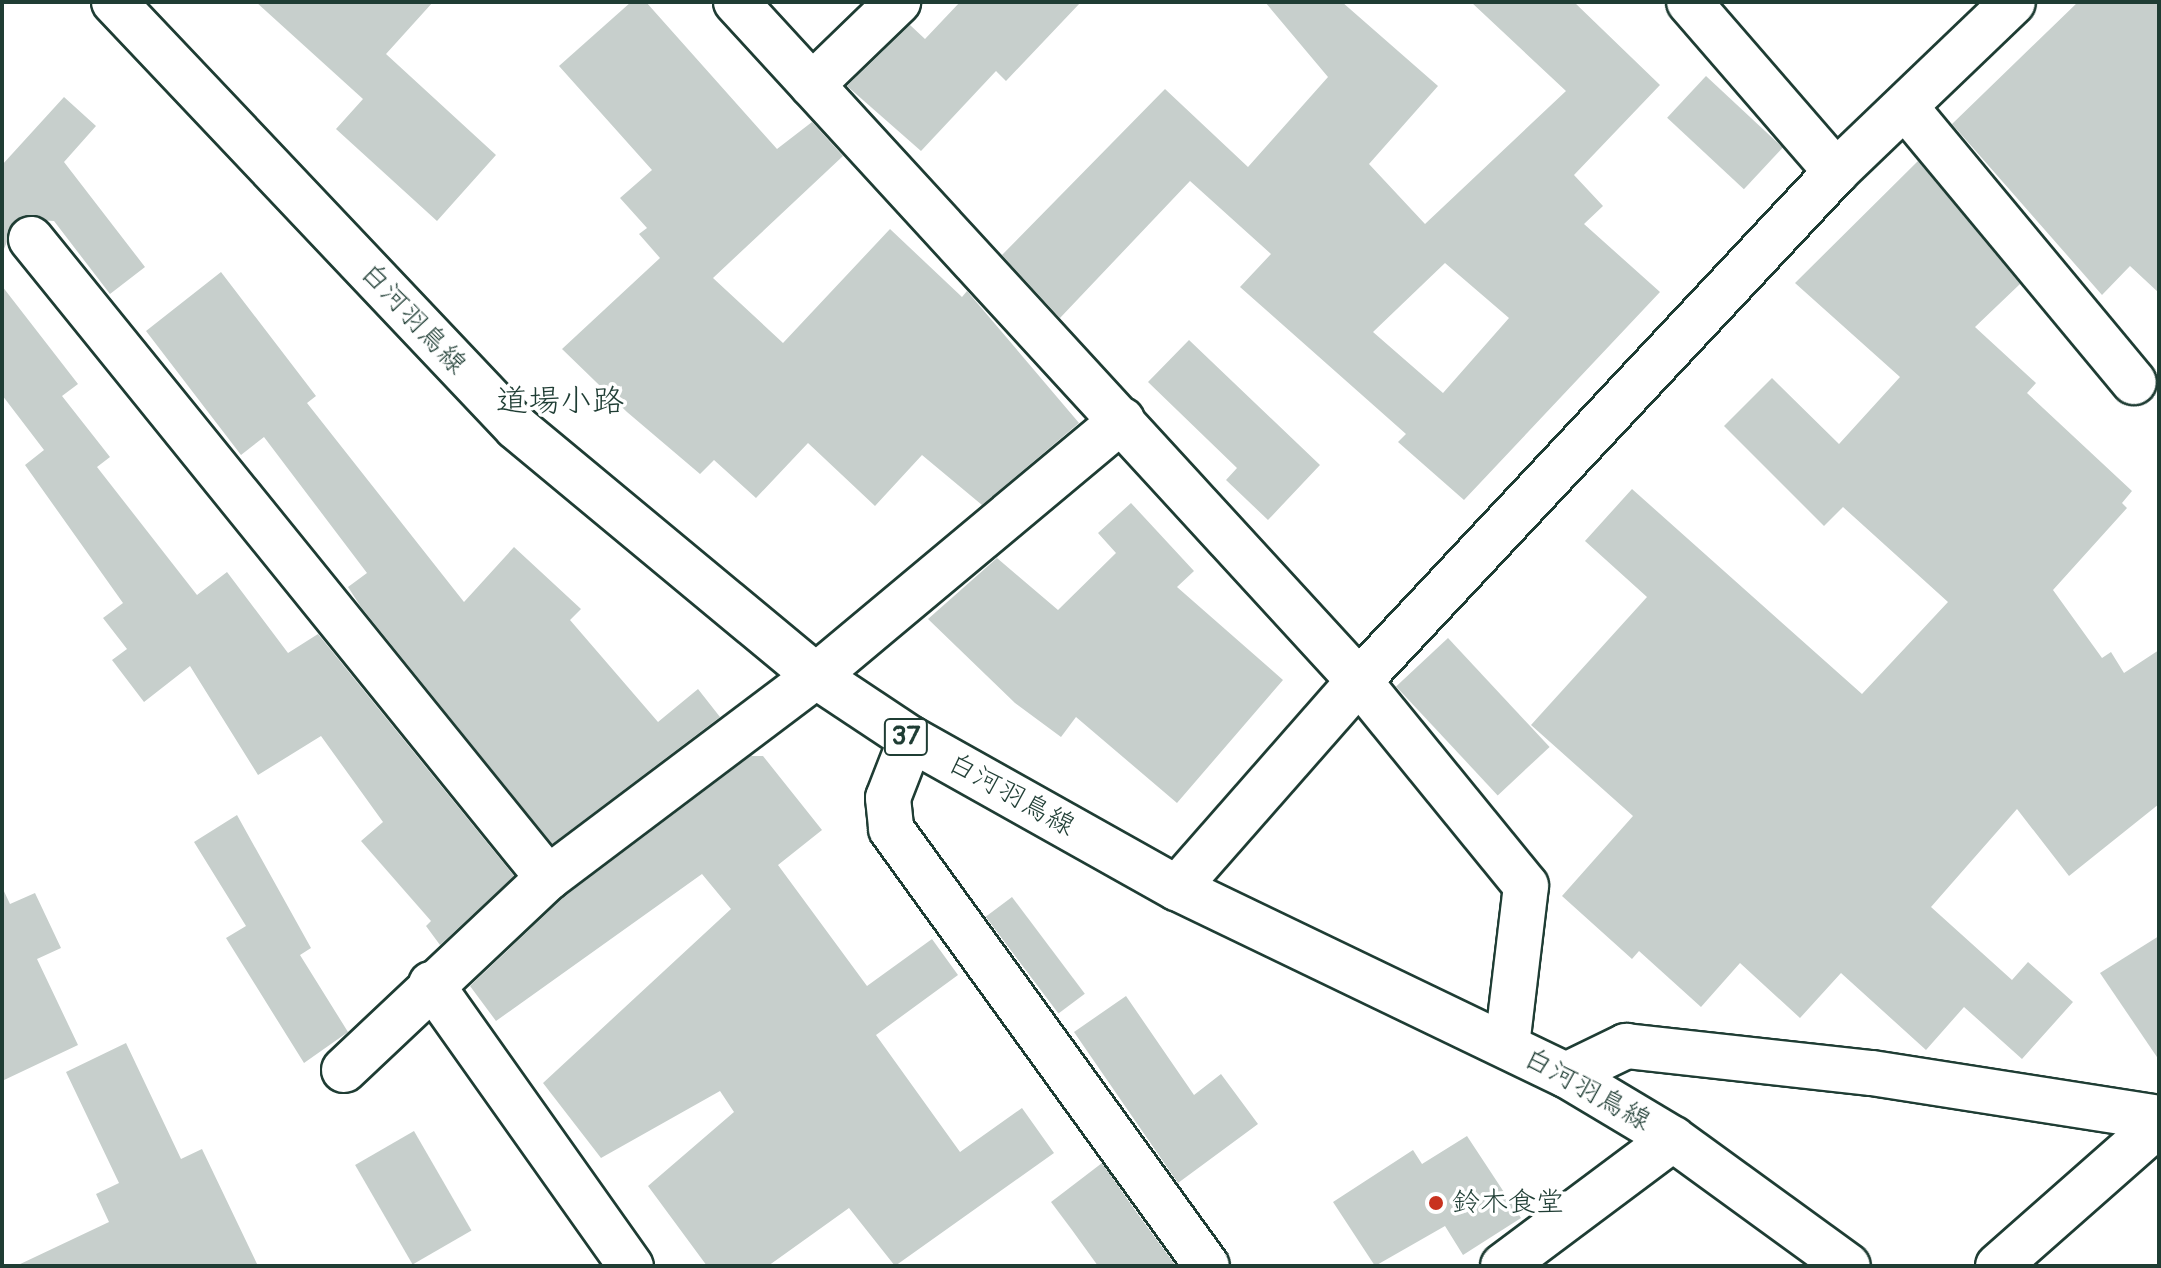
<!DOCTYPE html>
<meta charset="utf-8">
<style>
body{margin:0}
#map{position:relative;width:2161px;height:1268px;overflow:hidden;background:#fff;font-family:Pangolin,"Klee One",sans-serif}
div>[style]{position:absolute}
.building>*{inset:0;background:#c7cfcc;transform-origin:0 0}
.roads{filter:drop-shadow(2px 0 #1f3d34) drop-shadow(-2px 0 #1f3d34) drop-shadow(0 2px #1f3d34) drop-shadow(0 -2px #1f3d34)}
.street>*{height:44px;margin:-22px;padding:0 22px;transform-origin:22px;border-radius:22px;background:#fff}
.secondary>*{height:44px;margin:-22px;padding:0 22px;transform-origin:22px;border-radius:22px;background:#fff}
.primary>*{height:44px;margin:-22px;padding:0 22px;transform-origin:22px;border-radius:22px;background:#fff}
.dots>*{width:22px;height:22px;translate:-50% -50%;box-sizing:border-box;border:4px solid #fff;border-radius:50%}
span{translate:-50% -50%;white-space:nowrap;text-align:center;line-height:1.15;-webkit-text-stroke:7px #fff;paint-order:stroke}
.shield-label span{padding:2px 6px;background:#fff;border:2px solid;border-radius:6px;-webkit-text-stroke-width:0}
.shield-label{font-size:26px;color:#1f3d34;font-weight:700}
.street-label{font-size:28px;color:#1f3d34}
.poi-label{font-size:28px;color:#1f3d34}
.left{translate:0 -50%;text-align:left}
.quarter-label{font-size:32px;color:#1f3d34}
.frame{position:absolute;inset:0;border:4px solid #1f3d34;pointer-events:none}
</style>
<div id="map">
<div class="building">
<i style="clip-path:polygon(256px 2px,433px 2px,386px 54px,496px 155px,437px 221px,336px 129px,363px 99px)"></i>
<i style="clip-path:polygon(631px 2px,646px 2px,777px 149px,812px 122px,843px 156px,713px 278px,783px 343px,890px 229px,962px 297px,967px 291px,1079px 423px,982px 505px,922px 455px,875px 506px,808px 443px,756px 498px,714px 460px,700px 474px,627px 412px,562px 349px,660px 258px,639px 234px,647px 228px,620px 198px,652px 170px,559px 66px)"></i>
<i style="clip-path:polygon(960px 2px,1081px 2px,1006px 81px,996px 71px,921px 151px,847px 86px,910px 25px,925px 39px)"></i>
<i style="clip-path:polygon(evenodd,1265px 2px,1342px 2px,1438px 86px,1369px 164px,1425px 224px,1566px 91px,1471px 2px,1574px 2px,1660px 85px,1574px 175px,1603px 206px,1584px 224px,1660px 292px,1464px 500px,1398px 442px,1406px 434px,1240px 287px,1271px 254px,1190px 181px,1060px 318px,1002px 255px,1165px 89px,1248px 167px,1328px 77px,1265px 2px,1445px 263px,1509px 318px,1443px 393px,1373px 332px,1445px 263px)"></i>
<i style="clip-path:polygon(2078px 2px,2159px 2px,2159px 293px,2130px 266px,2102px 295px,1952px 124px)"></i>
<i style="left:1706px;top:76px;width:105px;height:57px;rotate:43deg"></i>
<i style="clip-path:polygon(64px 97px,96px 126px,64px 162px,145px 267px,110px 294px,54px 221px,16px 219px,2px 254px,2px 165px)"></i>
<i style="clip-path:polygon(1918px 161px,2020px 284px,1975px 327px,2036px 383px,2027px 393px,2132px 491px,2122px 503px,2127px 508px,2053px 590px,2102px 658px,2111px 652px,2124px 673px,2159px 650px,2159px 804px,2069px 876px,2017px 809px,1931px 907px,2012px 980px,2028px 962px,2073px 1002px,2022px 1059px,1964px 1007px,1926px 1050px,1841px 973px,1800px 1018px,1740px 963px,1701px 1007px,1639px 951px,1632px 959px,1562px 896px,1633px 816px,1531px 725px,1647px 597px,1585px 541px,1632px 489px,1862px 694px,1948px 602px,1843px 507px,1824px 526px,1724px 426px,1772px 378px,1839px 444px,1900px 377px,1795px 283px)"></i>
<i style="clip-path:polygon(221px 272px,316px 396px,307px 403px,464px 602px,514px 547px,581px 609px,570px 620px,658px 722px,698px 689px,720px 717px,552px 844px,361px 607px,348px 587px,367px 573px,264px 437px,241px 455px,146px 331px)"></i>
<i style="clip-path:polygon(2px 286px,78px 384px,62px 396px,110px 457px,97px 467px,197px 595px,227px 572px,288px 653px,318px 634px,514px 876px,440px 945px,426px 926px,431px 921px,361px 841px,383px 822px,321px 736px,258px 775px,190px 666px,144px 702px,112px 660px,127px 649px,103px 618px,123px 603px,25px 465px,44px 450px,2px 395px)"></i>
<i style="clip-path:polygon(1189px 340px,1320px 465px,1268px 520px,1226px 480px,1237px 468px,1148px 382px)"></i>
<i style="clip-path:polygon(1131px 503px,1194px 571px,1177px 587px,1283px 680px,1177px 803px,1076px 717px,1061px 737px,1015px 703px,928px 619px,997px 558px,1058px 610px,1116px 553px,1098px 533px)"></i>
<i style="left:1448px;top:638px;width:149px;height:71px;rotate:47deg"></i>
<i style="clip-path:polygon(751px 756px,763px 756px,822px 830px,778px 865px,867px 986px,932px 939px,958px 975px,876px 1035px,960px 1152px,1022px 1108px,1054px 1153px,895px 1266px,849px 1208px,768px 1266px,707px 1266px,648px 1186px,734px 1112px,720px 1091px,601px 1158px,543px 1083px,731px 909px,702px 874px,496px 1021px,470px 986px,564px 897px)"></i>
<i style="clip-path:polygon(237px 815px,311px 948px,300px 955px,348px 1032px,304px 1063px,226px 938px,246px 926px,194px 842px)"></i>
<i style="clip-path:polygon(2px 887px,10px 904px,35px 893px,61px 948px,37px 959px,78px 1045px,2px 1081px)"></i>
<i style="left:1012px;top:897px;width:121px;height:33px;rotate:53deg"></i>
<i style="clip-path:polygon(2159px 936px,2159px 1060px,2100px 973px)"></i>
<i style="clip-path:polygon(1126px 996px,1194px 1095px,1221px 1074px,1258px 1124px,1178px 1183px,1074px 1032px)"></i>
<i style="clip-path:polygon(126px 1043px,181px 1159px,202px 1149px,258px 1266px,16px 1266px,109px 1222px,96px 1194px,119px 1183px,66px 1072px)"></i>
<i style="left:414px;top:1131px;width:115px;height:68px;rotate:60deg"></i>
<i style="clip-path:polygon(1467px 1136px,1521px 1218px,1463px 1255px,1445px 1226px,1375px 1266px,1333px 1202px,1413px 1150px,1422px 1164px)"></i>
<i style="clip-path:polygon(1102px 1163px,1137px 1213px,1176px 1266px,1098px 1266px,1072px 1230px,1051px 1202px)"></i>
</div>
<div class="roads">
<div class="street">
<i style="left:736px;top:2px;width:922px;rotate:47.46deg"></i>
<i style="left:1359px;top:681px;width:264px;rotate:50.8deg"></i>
<i style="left:1526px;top:886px;width:160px;rotate:96.8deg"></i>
<i style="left:1689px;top:2px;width:225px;rotate:49.1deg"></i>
<i style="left:812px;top:85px;width:120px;rotate:-44deg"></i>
<i style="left:1907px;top:109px;width:355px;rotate:50.3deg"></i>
<i style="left:31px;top:239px;width:822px;rotate:51.02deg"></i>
<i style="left:911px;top:739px;width:63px;rotate:111.3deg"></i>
<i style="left:888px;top:798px;width:31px;rotate:84deg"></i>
<i style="left:891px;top:829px;width:539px;rotate:54.13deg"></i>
<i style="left:431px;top:984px;width:346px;rotate:54.7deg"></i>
<i style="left:344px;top:1070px;width:280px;rotate:-43.3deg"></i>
<i style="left:548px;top:878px;width:336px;rotate:-37deg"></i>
<i style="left:816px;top:676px;width:399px;rotate:-39.9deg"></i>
<i style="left:1566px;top:1075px;width:67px;rotate:-25.8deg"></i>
<i style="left:1626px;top:1046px;width:247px;rotate:6.3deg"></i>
<i style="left:1872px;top:1073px;width:291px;rotate:8.9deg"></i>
<i style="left:1503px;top:1266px;width:212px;rotate:-36.8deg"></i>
<i style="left:1998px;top:1266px;width:215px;rotate:-41.4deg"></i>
</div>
<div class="secondary">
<i style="left:1177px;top:888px;width:276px;rotate:-48.7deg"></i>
<i style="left:1359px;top:681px;width:698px;rotate:-46.86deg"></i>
<i style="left:1836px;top:172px;width:245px;rotate:-43.8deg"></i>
</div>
<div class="primary">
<i style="left:114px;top:2px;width:585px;rotate:46.59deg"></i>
<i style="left:516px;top:427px;width:390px;rotate:39.7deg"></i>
<i style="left:816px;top:676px;width:114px;rotate:33.6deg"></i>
<i style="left:911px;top:739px;width:305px;rotate:29.3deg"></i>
<i style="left:1177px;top:888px;width:432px;rotate:25.7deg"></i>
<i style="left:1566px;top:1075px;width:125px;rotate:30.9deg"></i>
<i style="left:1673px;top:1139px;width:216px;rotate:36deg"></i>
</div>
</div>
<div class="dots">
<i style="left:1436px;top:1203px;background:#c8321e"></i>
</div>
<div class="shield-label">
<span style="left:906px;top:737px">37</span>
</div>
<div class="street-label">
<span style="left:413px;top:319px;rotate:47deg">白河羽鳥線</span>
<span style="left:1011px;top:795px;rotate:29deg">白河羽鳥線</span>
<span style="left:1587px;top:1090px;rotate:29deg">白河羽鳥線</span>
</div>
<div class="poi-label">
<span class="left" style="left:1452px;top:1203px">鈴木食堂</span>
</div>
<div class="quarter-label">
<span style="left:560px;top:401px">道場小路</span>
</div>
<div class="frame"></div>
</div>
